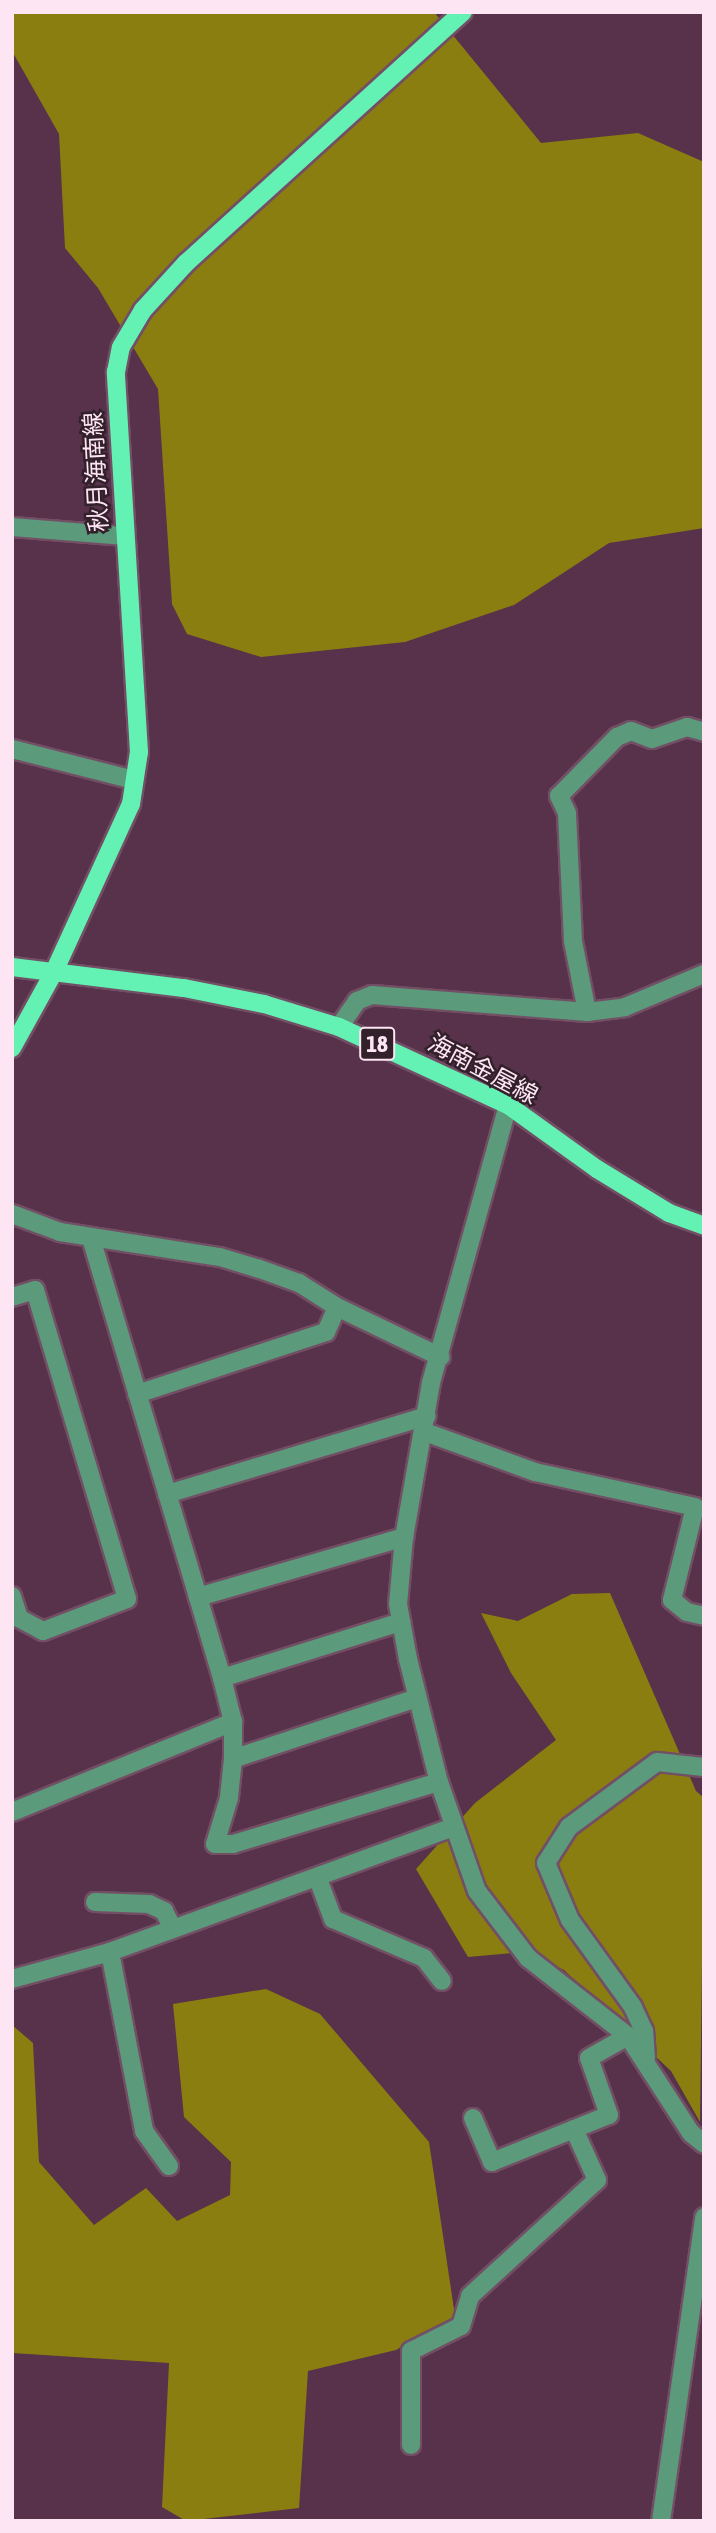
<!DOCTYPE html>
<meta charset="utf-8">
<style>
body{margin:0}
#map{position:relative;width:716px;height:2533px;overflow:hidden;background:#57324a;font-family:"Asap Condensed","Noto Sans JP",sans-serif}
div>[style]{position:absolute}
.forest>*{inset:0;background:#8b7e10}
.roads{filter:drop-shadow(2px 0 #724f65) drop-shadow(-2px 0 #724f65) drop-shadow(0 2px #724f65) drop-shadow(0 -2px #724f65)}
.minor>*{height:18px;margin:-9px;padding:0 9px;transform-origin:9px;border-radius:9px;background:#5b9a7b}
.major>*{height:18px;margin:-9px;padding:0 9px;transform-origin:9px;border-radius:9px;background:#64f2b4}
span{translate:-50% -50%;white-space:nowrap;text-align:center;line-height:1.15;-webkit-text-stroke:5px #32202b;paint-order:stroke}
.shield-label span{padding:2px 5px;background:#32202b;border:2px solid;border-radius:5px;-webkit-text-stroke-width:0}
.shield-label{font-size:23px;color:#fee5f4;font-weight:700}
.street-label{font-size:24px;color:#fee5f4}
.frame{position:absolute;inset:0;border:14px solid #fee5f4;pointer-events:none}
</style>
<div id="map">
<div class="forest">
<i style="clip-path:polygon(12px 12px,434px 12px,541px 143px,638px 133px,704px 162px,704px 528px,609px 543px,514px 605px,405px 642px,261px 657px,187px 634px,172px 604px,158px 389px,98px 288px,65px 248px,59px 134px,12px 51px)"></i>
<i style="clip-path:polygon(610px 1593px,696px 1791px,704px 1798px,700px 2122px,671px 2071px,564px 1970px,523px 1952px,468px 1957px,416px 1869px,475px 1803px,556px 1740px,511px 1673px,481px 1613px,518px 1621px,572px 1594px)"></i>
<i style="clip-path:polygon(266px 1989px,320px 2014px,429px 2142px,455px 2316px,396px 2350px,308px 2371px,299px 2508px,186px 2521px,162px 2507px,169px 2363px,12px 2353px,12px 2025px,33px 2043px,39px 2162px,94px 2225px,146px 2188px,177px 2221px,230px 2195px,231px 2162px,184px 2117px,173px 2004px)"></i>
</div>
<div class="roads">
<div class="minor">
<i style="left:12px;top:527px;width:111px;rotate:4.6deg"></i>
<i style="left:12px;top:749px;width:126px;rotate:14.3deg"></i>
<i style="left:587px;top:1012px;width:72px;rotate:-101.2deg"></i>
<i style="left:573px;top:941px;width:128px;rotate:-92.7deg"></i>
<i style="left:567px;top:813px;width:19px;rotate:-115deg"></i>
<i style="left:559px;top:796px;width:83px;rotate:-45.5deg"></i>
<i style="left:617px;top:737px;width:15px;rotate:-23deg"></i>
<i style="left:631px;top:731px;width:22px;rotate:21deg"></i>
<i style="left:652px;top:739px;width:37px;rotate:-19deg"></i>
<i style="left:687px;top:727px;width:18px;rotate:16deg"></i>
<i style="left:339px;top:1027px;width:32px;rotate:-55deg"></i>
<i style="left:357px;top:1001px;width:16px;rotate:-22deg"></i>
<i style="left:372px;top:995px;width:216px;rotate:4.5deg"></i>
<i style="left:587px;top:1012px;width:38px;rotate:-7deg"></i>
<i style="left:625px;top:1007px;width:86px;rotate:-22.7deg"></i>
<i style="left:508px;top:1105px;width:288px;rotate:105.5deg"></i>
<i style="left:431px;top:1383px;width:156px;rotate:99.9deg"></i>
<i style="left:404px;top:1537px;width:67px;rotate:95.1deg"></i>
<i style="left:398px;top:1604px;width:56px;rotate:79.7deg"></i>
<i style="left:408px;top:1659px;width:127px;rotate:75.9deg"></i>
<i style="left:439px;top:1782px;width:115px;rotate:70.8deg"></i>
<i style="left:477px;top:1891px;width:84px;rotate:52.7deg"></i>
<i style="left:528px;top:1958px;width:127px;rotate:38deg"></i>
<i style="left:628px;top:2036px;width:116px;rotate:57deg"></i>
<i style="left:691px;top:2133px;width:17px;rotate:40deg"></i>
<i style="left:12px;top:1214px;width:51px;rotate:20.6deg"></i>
<i style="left:60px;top:1232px;width:162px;rotate:8.9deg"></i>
<i style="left:220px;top:1257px;width:39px;rotate:17deg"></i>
<i style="left:257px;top:1268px;width:45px;rotate:19.7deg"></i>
<i style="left:299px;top:1283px;width:45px;rotate:32.3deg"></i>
<i style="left:337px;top:1307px;width:115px;rotate:25.7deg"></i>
<i style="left:91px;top:1238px;width:375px;rotate:73.4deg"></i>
<i style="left:12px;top:1297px;width:24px;rotate:-17deg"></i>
<i style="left:35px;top:1290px;width:322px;rotate:73.4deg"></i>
<i style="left:127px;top:1599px;width:90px;rotate:159.1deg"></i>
<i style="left:43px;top:1631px;width:27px;rotate:-152deg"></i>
<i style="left:19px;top:1618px;width:23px;rotate:-108deg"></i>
<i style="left:137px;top:1394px;width:199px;rotate:-18.2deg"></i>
<i style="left:326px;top:1332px;width:27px;rotate:-66deg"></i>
<i style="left:425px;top:1432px;width:117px;rotate:20deg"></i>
<i style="left:535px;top:1472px;width:164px;rotate:12.3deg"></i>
<i style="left:695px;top:1507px;width:96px;rotate:103.9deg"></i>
<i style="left:672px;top:1600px;width:19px;rotate:39deg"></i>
<i style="left:687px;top:1612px;width:17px;rotate:13deg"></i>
<i style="left:167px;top:1494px;width:271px;rotate:-16.7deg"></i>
<i style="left:222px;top:1678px;width:84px;rotate:-106.5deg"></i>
<i style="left:198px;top:1597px;width:215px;rotate:-16.2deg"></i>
<i style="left:417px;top:1698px;width:194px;rotate:161.7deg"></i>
<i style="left:233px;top:1759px;width:39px;rotate:96deg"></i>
<i style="left:229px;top:1798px;width:48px;rotate:106.9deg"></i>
<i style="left:215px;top:1844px;width:18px"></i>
<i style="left:233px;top:1844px;width:215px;rotate:-16.8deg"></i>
<i style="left:233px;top:1759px;width:37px;rotate:-90deg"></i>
<i style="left:233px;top:1722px;width:45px;rotate:-104deg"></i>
<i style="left:222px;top:1678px;width:188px;rotate:-17.4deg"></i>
<i style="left:12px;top:1812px;width:239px;rotate:-22.2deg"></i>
<i style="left:318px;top:1879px;width:43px;rotate:69.4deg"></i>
<i style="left:333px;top:1919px;width:99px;rotate:23.2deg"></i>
<i style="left:424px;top:1958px;width:29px;rotate:52deg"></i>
<i style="left:95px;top:1902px;width:54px;rotate:2.1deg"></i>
<i style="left:149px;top:1904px;width:17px;rotate:25deg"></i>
<i style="left:164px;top:1911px;width:20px;rotate:63deg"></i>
<i style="left:110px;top:1952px;width:182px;rotate:79.2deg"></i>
<i style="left:144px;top:2131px;width:43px;rotate:54.5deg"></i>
<i style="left:12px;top:1979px;width:102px;rotate:-15.4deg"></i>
<i style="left:110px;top:1952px;width:366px;rotate:-20deg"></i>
<i style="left:646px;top:2058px;width:27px;rotate:-94deg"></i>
<i style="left:644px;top:2031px;width:26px;rotate:-115deg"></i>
<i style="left:633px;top:2007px;width:107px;rotate:-125.9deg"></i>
<i style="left:570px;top:1920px;width:62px;rotate:-112.8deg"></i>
<i style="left:546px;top:1863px;width:43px;rotate:-57.4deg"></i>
<i style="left:569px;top:1827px;width:109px;rotate:-36.5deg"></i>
<i style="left:657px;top:1762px;width:47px;rotate:6.1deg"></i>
<i style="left:473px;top:2118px;width:48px;rotate:66.6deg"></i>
<i style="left:492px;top:2162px;width:126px;rotate:-21.9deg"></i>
<i style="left:609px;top:2115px;width:60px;rotate:-109.3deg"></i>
<i style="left:589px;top:2058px;width:45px;rotate:-29.4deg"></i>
<i style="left:411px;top:2445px;width:94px;rotate:-90deg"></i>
<i style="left:411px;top:2351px;width:56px;rotate:-26.6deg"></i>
<i style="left:461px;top:2326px;width:31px;rotate:-73deg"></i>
<i style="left:470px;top:2296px;width:172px;rotate:-42.4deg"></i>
<i style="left:597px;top:2180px;width:56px;rotate:-114.3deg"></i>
<i style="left:661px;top:2521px;width:307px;rotate:-81.9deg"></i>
</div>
<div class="major">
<i style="left:12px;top:967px;width:173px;rotate:7deg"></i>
<i style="left:184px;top:988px;width:82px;rotate:11.3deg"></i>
<i style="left:264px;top:1004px;width:78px;rotate:17deg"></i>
<i style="left:339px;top:1027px;width:186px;rotate:24.8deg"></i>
<i style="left:508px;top:1105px;width:110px;rotate:35.7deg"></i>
<i style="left:597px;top:1169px;width:84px;rotate:31.4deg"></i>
<i style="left:669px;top:1213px;width:37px;rotate:20deg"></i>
<i style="left:12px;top:1048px;width:87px;rotate:-61.1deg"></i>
<i style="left:54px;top:972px;width:185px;rotate:-65.4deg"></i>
<i style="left:131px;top:804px;width:53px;rotate:-81.3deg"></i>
<i style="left:139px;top:752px;width:381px;rotate:-93.5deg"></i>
<i style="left:116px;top:372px;width:25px;rotate:-79deg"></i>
<i style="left:121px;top:347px;width:43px;rotate:-59.3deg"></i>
<i style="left:143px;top:310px;width:64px;rotate:-47.5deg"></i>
<i style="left:186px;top:263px;width:374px;rotate:-42.2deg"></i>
</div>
</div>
<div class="shield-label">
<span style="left:377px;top:1044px">18</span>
</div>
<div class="street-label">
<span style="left:96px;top:472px;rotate:-93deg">秋月海南線</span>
<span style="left:483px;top:1069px;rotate:28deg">海南金屋線</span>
</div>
<div class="frame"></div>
</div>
